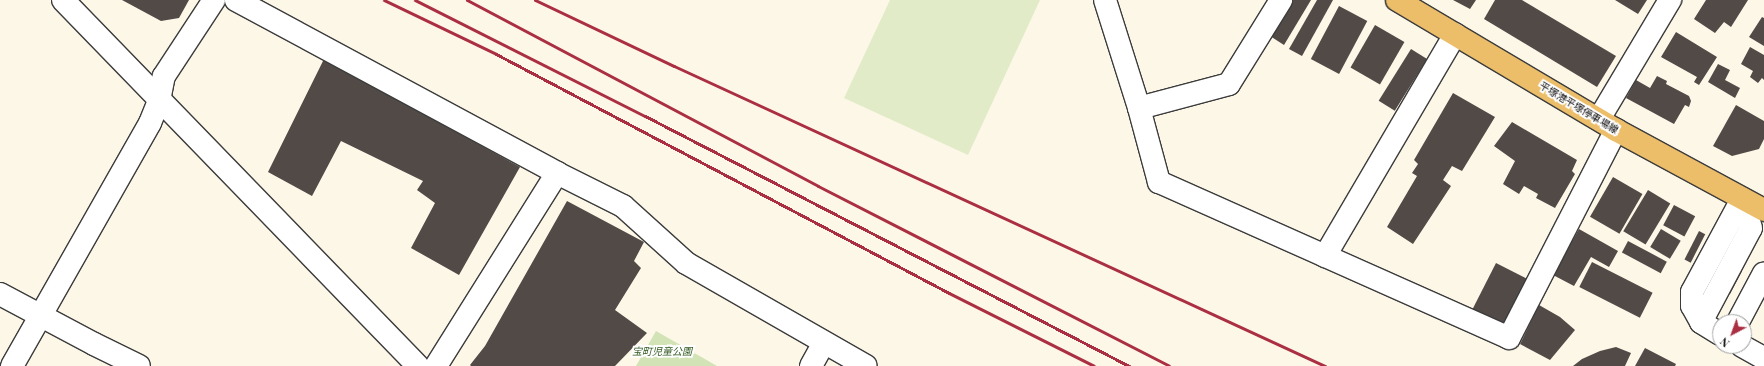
<!DOCTYPE html>
<meta charset="utf-8">
<style>
body{margin:0}
#map{position:relative;width:1764px;height:366px;overflow:hidden;background:#fdf7e8;font-family:"Playfair Display","Noto Sans JP",serif}
div>[style]{position:absolute}
.green>*{inset:0;background:#d2e3b6}
.pitch>*{inset:0;background:#e2ebc7}
.building>*{inset:0;background:#514a47;transform-origin:0 0}
.roads{filter:drop-shadow(1px 0 #3c3c3c) drop-shadow(-1px 0 #3c3c3c) drop-shadow(0 1px #3c3c3c) drop-shadow(0 -1px #3c3c3c)}
.minor>*{height:22px;margin:-11px;padding:0 11px;transform-origin:11px;border-radius:11px;background:#fff}
.major>*{height:22px;margin:-11px;padding:0 11px;transform-origin:11px;border-radius:11px;background:#ecbe69}
.rail>*{height:3px;margin:-1.5px;padding:0 1.5px;transform-origin:1.5px;border-radius:1.5px;background:#ab2f42}
span{translate:-50% -50%;white-space:nowrap;text-align:center;line-height:1.15;-webkit-text-stroke:4px #fff;paint-order:stroke}
.street-label{font-size:10px;color:#090909}
.park-label{font-size:10px;color:#335a21;font-style:italic}
.north{position:absolute;left:1712px;top:314px;width:40px;height:40px;box-sizing:border-box;background:#fff;border:1px solid #9d9d9d;border-radius:50%;rotate:221deg;font-size:11px;font-weight:700;line-height:16px;text-align:center;color:#090909}
.north::after{content:'';display:block;margin:auto;width:14px;height:18px;background:#ab2f42;clip-path:polygon(50% 0,100% 100%,50% 72%,0 100%)}
</style>
<div id="map">
<div class="green">
<i style="clip-path:polygon(656px 331px,717px 366px,636px 366px)"></i>
</div>
<div class="pitch">
<i style="clip-path:polygon(890px 0,1040px 0,968px 155px,844px 98px)"></i>
</div>
<div class="building">
<i style="clip-path:polygon(122px 0,189px 0,179px 18px,161px 21px)"></i>
<i style="clip-path:polygon(1291px 0,1311px 0,1284px 45px,1270px 36px)"></i>
<i style="clip-path:polygon(1317px 0,1333px 0,1302px 56px,1289px 49px)"></i>
<i style="clip-path:polygon(1453px 0,1476px 0,1470px 9px)"></i>
<i style="clip-path:polygon(1495px 0,1522px 0,1616px 56px,1597px 87px,1484px 19px)"></i>
<i style="clip-path:polygon(1615px 0,1647px 0,1638px 14px)"></i>
<i style="clip-path:polygon(1706px 0,1748px 0,1731px 27px,1724px 22px,1715px 33px,1694px 19px)"></i>
<i style="left:1339px;top:6px;width:32px;height:60px;rotate:28deg"></i>
<i style="clip-path:polygon(1762px 17px,1764px 18px,1764px 46px,1749px 37px)"></i>
<i style="left:1375px;top:25px;width:34px;height:49px;rotate:30deg"></i>
<i style="clip-path:polygon(1676px 32px,1717px 57px,1699px 85px,1694px 82px,1697px 77px,1661px 57px)"></i>
<i style="clip-path:polygon(1750px 47px,1764px 55px,1764px 80px,1762px 78px,1758px 83px,1750px 77px,1753px 71px,1741px 64px)"></i>
<i style="left:1411px;top:49px;width:19px;height:61px;rotate:32deg"></i>
<i style="clip-path:polygon(324px 59px,520px 167px,459px 275px,411px 248px,435px 203px,417px 190px,423px 181px,341px 141px,312px 196px,268px 172px)"></i>
<i style="clip-path:polygon(1718px 64px,1730px 70px,1725px 80px,1740px 88px,1735px 98px,1708px 82px)"></i>
<i style="clip-path:polygon(1657px 76px,1667px 81px,1666px 84px,1689px 96px,1691px 101px,1689px 107px,1685px 105px,1674px 124px,1626px 98px,1636px 80px,1650px 88px)"></i>
<i style="clip-path:polygon(1453px 93px,1495px 117px,1462px 171px,1452px 166px,1443px 180px,1451px 186px,1413px 244px,1387px 227px,1417px 176px,1412px 173px,1418px 164px,1414px 160px)"></i>
<i style="clip-path:polygon(1736px 105px,1764px 121px,1764px 139px,1759px 149px,1732px 156px,1713px 146px)"></i>
<i style="clip-path:polygon(1512px 122px,1577px 160px,1572px 171px,1575px 174px,1555px 208px,1536px 198px,1538px 194px,1524px 186px,1519px 194px,1503px 184px,1515px 161px,1494px 146px)"></i>
<i style="left:1613px;top:177px;width:34px;height:46px;rotate:30deg"></i>
<i style="left:1648px;top:190px;width:26px;height:48px;rotate:31deg"></i>
<i style="clip-path:polygon(567px 201px,644px 242px,634px 261px,641px 268px,615px 310px,647px 333px,615px 366px,471px 366px,470px 365px,485px 346px)"></i>
<i style="left:1674px;top:205px;width:24px;height:23px;rotate:28deg"></i>
<i style="clip-path:polygon(1579px 229px,1618px 251px,1609px 267px,1591px 257px,1574px 286px,1553px 275px)"></i>
<i style="left:1661px;top:229px;width:23px;height:21px;rotate:31deg"></i>
<i style="left:1699px;top:231px;width:7px;height:32px;rotate:27deg"></i>
<i style="left:1628px;top:241px;width:44px;height:13px;rotate:28deg"></i>
<i style="left:1592px;top:262px;width:68px;height:28px;rotate:27deg"></i>
<i style="left:1496px;top:263px;width:42px;height:56px;rotate:27deg"></i>
<i style="clip-path:polygon(1736px 268px,1742px 271px,1730px 294px,1725px 291px)"></i>
<i style="clip-path:polygon(1539px 305px,1560px 317px,1575px 330px,1550px 360px,1520px 344px)"></i>
<i style="clip-path:polygon(1616px 347px,1631px 353px,1625px 366px,1573px 366px,1582px 359px,1600px 351px)"></i>
<i style="clip-path:polygon(1645px 348px,1676px 364px,1675px 366px,1635px 366px)"></i>
</div>
<div class="roads">
<div class="minor">
<i style="left:63px;top:0;width:510px;rotate:45.87deg"></i>
<i style="left:236px;top:0;width:365px;rotate:28.3deg"></i>
<i style="left:557px;top:173px;width:74px;rotate:26.6deg"></i>
<i style="left:623px;top:206px;width:85px;rotate:42.1deg"></i>
<i style="left:686px;top:263px;width:207px;rotate:29.8deg"></i>
<i style="left:1105px;top:0;width:113px;rotate:72.5deg"></i>
<i style="left:1139px;top:108px;width:77px;rotate:74.9deg"></i>
<i style="left:1159px;top:182px;width:383px;rotate:24deg"></i>
<i style="left:1509px;top:338px;width:234px;rotate:-62.8deg"></i>
<i style="left:1139px;top:108px;width:93px;rotate:-14.9deg"></i>
<i style="left:1229px;top:84px;width:99px;rotate:-58.2deg"></i>
<i style="left:1599px;top:119px;width:139px;rotate:-59.2deg"></i>
<i style="left:1325px;top:256px;width:257px;rotate:-59.6deg"></i>
<i style="left:0;top:294px;width:106px;rotate:28deg"></i>
<i style="left:94px;top:344px;width:50px;rotate:26.1deg"></i>
<i style="left:1701px;top:322px;width:106px;rotate:-62deg"></i>
<i style="left:1751px;top:228px;width:30px;rotate:-107deg"></i>
<i style="left:1738px;top:322px;width:55px;rotate:-62deg"></i>
<i style="left:1720px;top:334px;width:22px;rotate:-148deg"></i>
<i style="left:1701px;top:322px;width:18px;rotate:-119deg"></i>
<i style="left:1692px;top:306px;width:14px;rotate:-90deg"></i>
<i style="left:1692px;top:292px;width:106px;rotate:-61.7deg"></i>
<i style="left:1742px;top:346px;width:25px;rotate:29deg"></i>
<i style="left:12px;top:366px;width:279px;rotate:-60.4deg"></i>
<i style="left:150px;top:123px;width:24px;rotate:-68deg"></i>
<i style="left:159px;top:101px;width:25px;rotate:-79deg"></i>
<i style="left:164px;top:76px;width:91px;rotate:-56.7deg"></i>
<i style="left:436px;top:366px;width:228px;rotate:-57.9deg"></i>
<i style="left:811px;top:366px;width:26px;rotate:-61deg"></i>
</div>
<div class="major">
<i style="left:1397px;top:0;width:255px;rotate:30.7deg"></i>
<i style="left:1616px;top:130px;width:168px;rotate:28.4deg"></i>
</div>
</div>
<div class="rail">
<i style="left:384px;top:0;width:124px;rotate:25.7deg"></i>
<i style="left:496px;top:54px;width:512px;rotate:27.82deg"></i>
<i style="left:949px;top:293px;width:162px;rotate:26.7deg"></i>
<i style="left:415px;top:0;width:258px;rotate:26.8deg"></i>
<i style="left:645px;top:116px;width:545px;rotate:27.32deg"></i>
<i style="left:467px;top:0;width:397px;rotate:27.9deg"></i>
<i style="left:818px;top:186px;width:394px;rotate:27.1deg"></i>
<i style="left:535px;top:0;width:154px;rotate:25.4deg"></i>
<i style="left:674px;top:66px;width:717px;rotate:24.74deg"></i>
</div>
<div class="street-label">
<span style="left:1579px;top:108px;rotate:31deg">平塚港平塚停車場線</span>
</div>
<div class="park-label">
<span style="left:662px;top:352px">宝町児童公園</span>
</div>
<div class="north">N</div>
</div>
